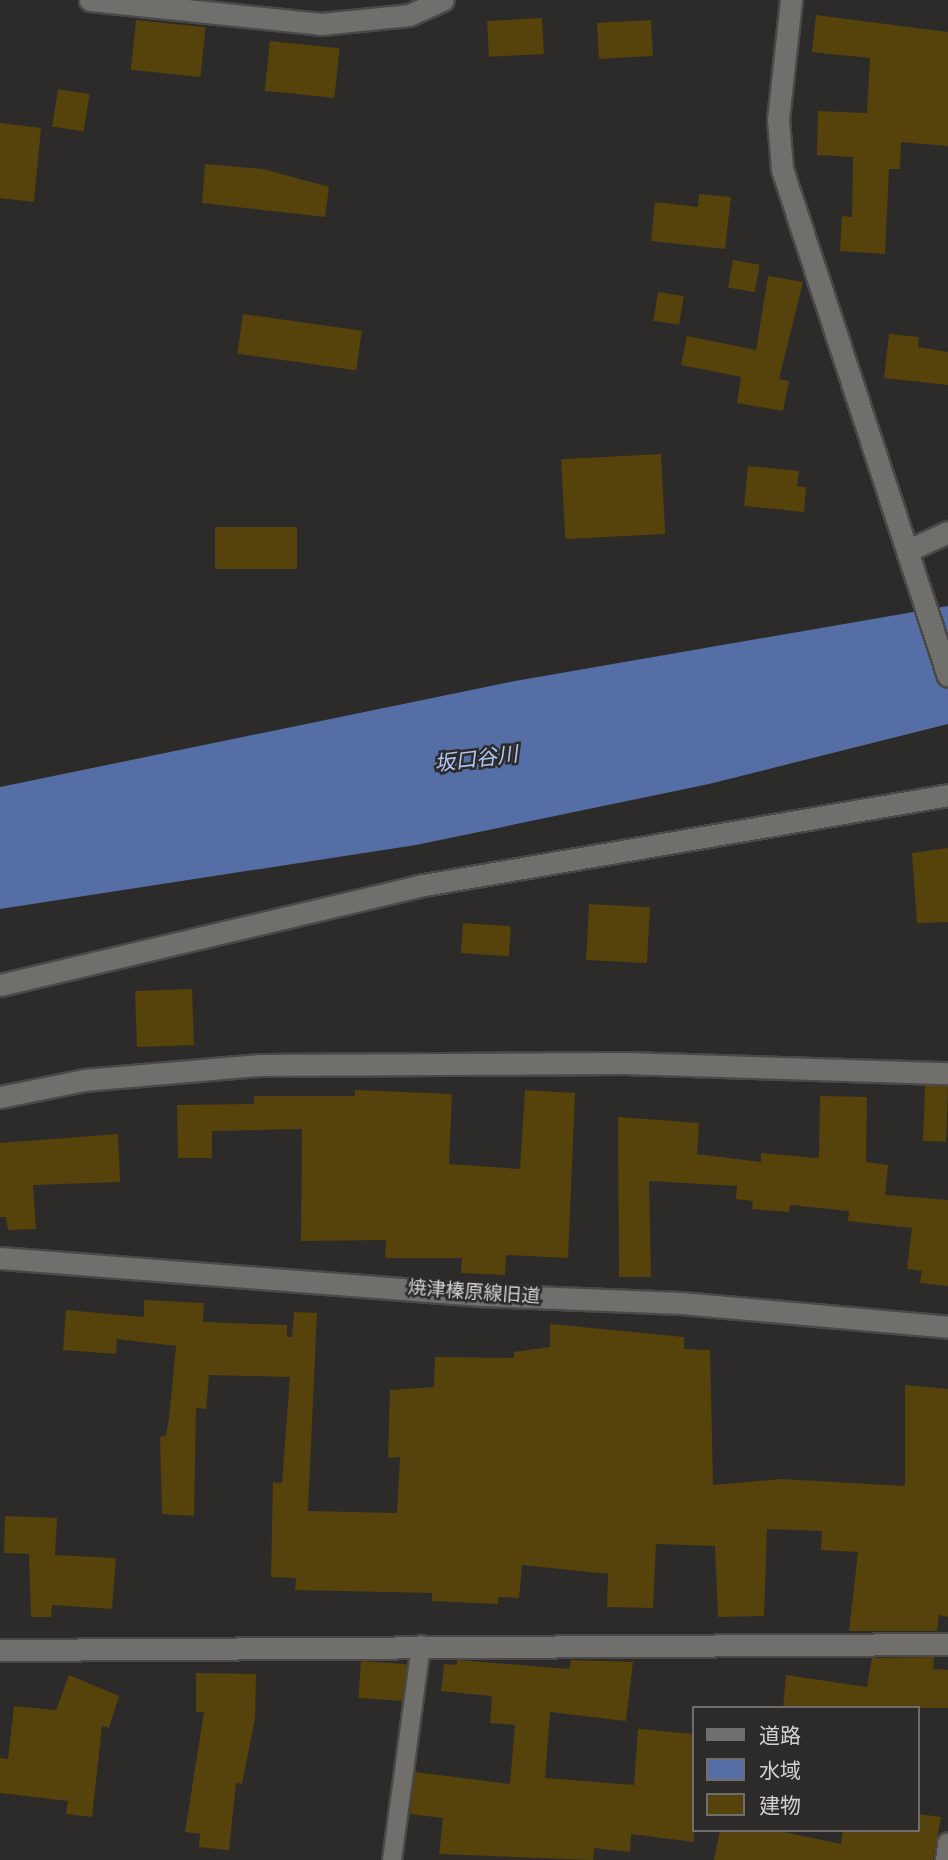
<!DOCTYPE html>
<meta charset="utf-8">
<style>
body{margin:0}
#map{position:relative;width:948px;height:1860px;overflow:hidden;background:#2c2b29;font-family:Poppins,"Noto Sans JP",sans-serif}
div>[style]{position:absolute}
.water>*{inset:0;background:#556ea6}
.building>*{inset:0;background:#56420b;transform-origin:0 0}
.roads{filter:drop-shadow(2px 0 #4a4947) drop-shadow(-2px 0 #4a4947) drop-shadow(0 2px #4a4947) drop-shadow(0 -2px #4a4947)}
.service>*{height:18px;margin:-9px;padding:0 9px;transform-origin:9px;border-radius:9px;background:#706f6c}
.minor>*{height:21px;margin:-10.5px;padding:0 10.5px;transform-origin:10.5px;border-radius:10.5px;background:#706f6c}
.tertiary>*{height:21px;margin:-10.5px;padding:0 10.5px;transform-origin:10.5px;border-radius:10.5px;background:#706f6c}
span{translate:-50% -50%;white-space:nowrap;text-align:center;line-height:1.15;-webkit-text-stroke:5px #2c2b29;paint-order:stroke}
.street-label{font-size:19px;color:#d2d1cf}
.water-label{font-size:21px;color:#aec5f5;font-style:italic}
.legend{position:absolute;left:692px;top:1706px;width:228px;height:126px;box-sizing:border-box;background:#2c2b29;border:2px solid #6e6d6b;margin:0;padding:9px 12px;list-style:none;font-size:21px;color:#d2d1cf}
.legend li{display:flex;align-items:center;gap:14px;height:35px}
.legend b{width:35px;border:2px solid #6e6d6b}
</style>
<div id="map">
<div class="water">
<i style="clip-path:polygon(948px 606px,948px 724px,709px 784px,416px 845px,0 909px,0 787px,515px 681px)"></i>
</div>
<div class="building">
<i style="clip-path:polygon(816px 15px,948px 32px,948px 146px,901px 142px,900px 169px,889px 169px,885px 254px,840px 251px,842px 216px,852px 217px,853px 157px,817px 155px,818px 111px,867px 113px,870px 58px,812px 52px)"></i>
<i style="left:542px;top:18px;width:36px;height:55px;rotate:87deg"></i>
<i style="left:136px;top:20px;width:70px;height:50px;rotate:6deg"></i>
<i style="left:651px;top:20px;width:36px;height:54px;rotate:87deg"></i>
<i style="left:270px;top:41px;width:70px;height:50px;rotate:6deg"></i>
<i style="left:58px;top:89px;width:32px;height:38px;rotate:9deg"></i>
<i style="clip-path:polygon(0 123px,41px 128px,34px 202px,0 198px)"></i>
<i style="clip-path:polygon(205px 164px,263px 169px,329px 187px,325px 217px,202px 203px)"></i>
<i style="clip-path:polygon(699px 194px,731px 197px,725px 249px,651px 241px,655px 202px,698px 207px)"></i>
<i style="left:733px;top:260px;width:27px;height:28px;rotate:10deg"></i>
<i style="clip-path:polygon(768px 276px,803px 282px,779px 379px,789px 381px,783px 411px,737px 403px,741px 377px,681px 365px,687px 336px,756px 350px)"></i>
<i style="left:658px;top:292px;width:26px;height:29px;rotate:9deg"></i>
<i style="left:243px;top:314px;width:120px;height:40px;rotate:8deg"></i>
<i style="clip-path:polygon(889px 334px,919px 337px,918px 347px,948px 352px,948px 385px,884px 378px)"></i>
<i style="left:661px;top:454px;width:80px;height:100px;rotate:87deg"></i>
<i style="clip-path:polygon(748px 466px,799px 471px,797px 486px,806px 487px,804px 512px,744px 506px)"></i>
<i style="left:215px;top:527px;width:82px;height:42px"></i>
<i style="clip-path:polygon(948px 848px,948px 922px,917px 923px,912px 853px)"></i>
<i style="left:589px;top:904px;width:61px;height:56px;rotate:3deg"></i>
<i style="left:463px;top:923px;width:48px;height:30px;rotate:4deg"></i>
<i style="left:192px;top:989px;width:56px;height:57px;rotate:88deg"></i>
<i style="left:925px;top:1085px;width:23px;height:56px;rotate:2deg"></i>
<i style="clip-path:polygon(355px 1090px,452px 1094px,449px 1164px,520px 1169px,525px 1090px,575px 1093px,568px 1258px,506px 1255px,505px 1275px,461px 1273px,462px 1258px,385px 1258px,386px 1240px,301px 1241px,302px 1129px,212px 1131px,212px 1158px,178px 1158px,177px 1105px,254px 1104px,254px 1096px,355px 1096px)"></i>
<i style="clip-path:polygon(820px 1096px,867px 1097px,866px 1162px,888px 1165px,885px 1195px,948px 1200px,948px 1286px,920px 1283px,922px 1271px,907px 1269px,912px 1228px,848px 1221px,849px 1211px,790px 1205px,789px 1212px,752px 1209px,753px 1201px,736px 1199px,737px 1186px,649px 1181px,651px 1277px,619px 1277px,618px 1117px,699px 1123px,697px 1154px,761px 1162px,761px 1153px,815px 1158px,819px 1157px)"></i>
<i style="clip-path:polygon(118px 1134px,120px 1182px,33px 1185px,36px 1229px,8px 1230px,6px 1217px,0 1217px,0 1143px)"></i>
<i style="clip-path:polygon(144px 1300px,204px 1303px,203px 1322px,287px 1325px,287px 1337px,292px 1337px,294px 1312px,317px 1313px,308px 1511px,397px 1513px,400px 1457px,388px 1458px,390px 1390px,434px 1387px,435px 1357px,514px 1358px,514px 1352px,550px 1347px,550px 1324px,684px 1337px,684px 1349px,710px 1350px,713px 1485px,782px 1479px,905px 1486px,905px 1385px,948px 1389px,948px 1617px,939px 1615px,937px 1631px,849px 1631px,858px 1552px,821px 1550px,822px 1531px,767px 1529px,764px 1616px,718px 1617px,715px 1546px,656px 1544px,653px 1608px,607px 1607px,608px 1574px,522px 1565px,519px 1598px,498px 1597px,498px 1604px,432px 1601px,432px 1593px,295px 1590px,296px 1578px,271px 1577px,273px 1482px,282px 1483px,290px 1377px,209px 1375px,206px 1409px,196px 1408px,194px 1516px,162px 1514px,160px 1437px,166px 1435px,169px 1418px,176px 1346px,117px 1339px,116px 1354px,63px 1350px,66px 1310px,144px 1317px)"></i>
<i style="clip-path:polygon(5px 1516px,57px 1518px,55px 1555px,116px 1558px,112px 1609px,52px 1605px,51px 1617px,31px 1617px,29px 1554px,4px 1553px)"></i>
<i style="clip-path:polygon(934px 1657px,933px 1669px,948px 1670px,948px 1708px,783px 1708px,786px 1675px,867px 1687px,872px 1658px)"></i>
<i style="clip-path:polygon(457px 1660px,569px 1669px,571px 1660px,633px 1662px,626px 1721px,550px 1712px,545px 1778px,634px 1785px,638px 1729px,694px 1734px,694px 1842px,631px 1834px,630px 1852px,594px 1848px,593px 1860px,439px 1854px,443px 1818px,410px 1814px,415px 1772px,510px 1784px,515px 1725px,490px 1723px,492px 1696px,441px 1691px,444px 1664px,457px 1665px)"></i>
<i style="left:361px;top:1661px;width:46px;height:37px;rotate:4deg"></i>
<i style="clip-path:polygon(196px 1673px,256px 1674px,255px 1718px,242px 1784px,236px 1783px,229px 1850px,199px 1847px,200px 1834px,185px 1832px,204px 1712px,196px 1712px)"></i>
<i style="clip-path:polygon(69px 1675px,119px 1696px,109px 1728px,102px 1726px,92px 1817px,66px 1814px,68px 1801px,0 1793px,0 1758px,8px 1759px,14px 1706px,56px 1710px)"></i>
<i style="clip-path:polygon(918px 1814px,941px 1817px,933px 1860px,714px 1860px,720px 1830px,774px 1830px,841px 1844px,843px 1830px,918px 1830px)"></i>
</div>
<div class="roads">
<div class="service">
<i style="left:392px;top:1860px;width:217px;rotate:-82.3deg"></i>
</div>
<div class="minor">
<i style="left:90px;top:0;width:232px;rotate:5.9deg"></i>
<i style="left:321px;top:24px;width:88px;rotate:-5.8deg"></i>
<i style="left:409px;top:15px;width:37px;rotate:-24deg"></i>
<i style="left:909px;top:550px;width:43px;rotate:-24.8deg"></i>
<i style="left:0;top:985px;width:430px;rotate:-13.3deg"></i>
<i style="left:418px;top:886px;width:538px;rotate:-9.74deg"></i>
<i style="left:0;top:1097px;width:86px;rotate:-11.4deg"></i>
<i style="left:84px;top:1080px;width:177px;rotate:-4.9deg"></i>
<i style="left:260px;top:1065px;width:365px;rotate:-0.3deg"></i>
<i style="left:625px;top:1063px;width:323px;rotate:1.8deg"></i>
<i style="left:0;top:1650px;width:948px;rotate:-0.36deg"></i>
<i style="left:946px;top:1860px;width:17px;rotate:-83deg"></i>
</div>
<div class="tertiary">
<i style="left:791px;top:0;width:120px;rotate:96.2deg"></i>
<i style="left:778px;top:119px;width:50px;rotate:85.4deg"></i>
<i style="left:782px;top:169px;width:533px;rotate:71.87deg"></i>
<i style="left:0;top:1258px;width:484px;rotate:4.4deg"></i>
<i style="left:483px;top:1295px;width:198px;rotate:2.3deg"></i>
<i style="left:681px;top:1303px;width:268px;rotate:5.1deg"></i>
</div>
</div>
<div class="street-label">
<span style="left:474px;top:1292px;rotate:4deg">焼津榛原線旧道</span>
</div>
<div class="water-label">
<span style="left:476px;top:759px;rotate:-7deg">坂口谷川</span>
</div>
<ul class="legend">
<li><b style="height:9px;background:#706f6c"></b>道路</li>
<li><b style="height:19px;background:#556ea6"></b>水域</li>
<li><b style="height:19px;background:#56420b"></b>建物</li>
</ul>
</div>
